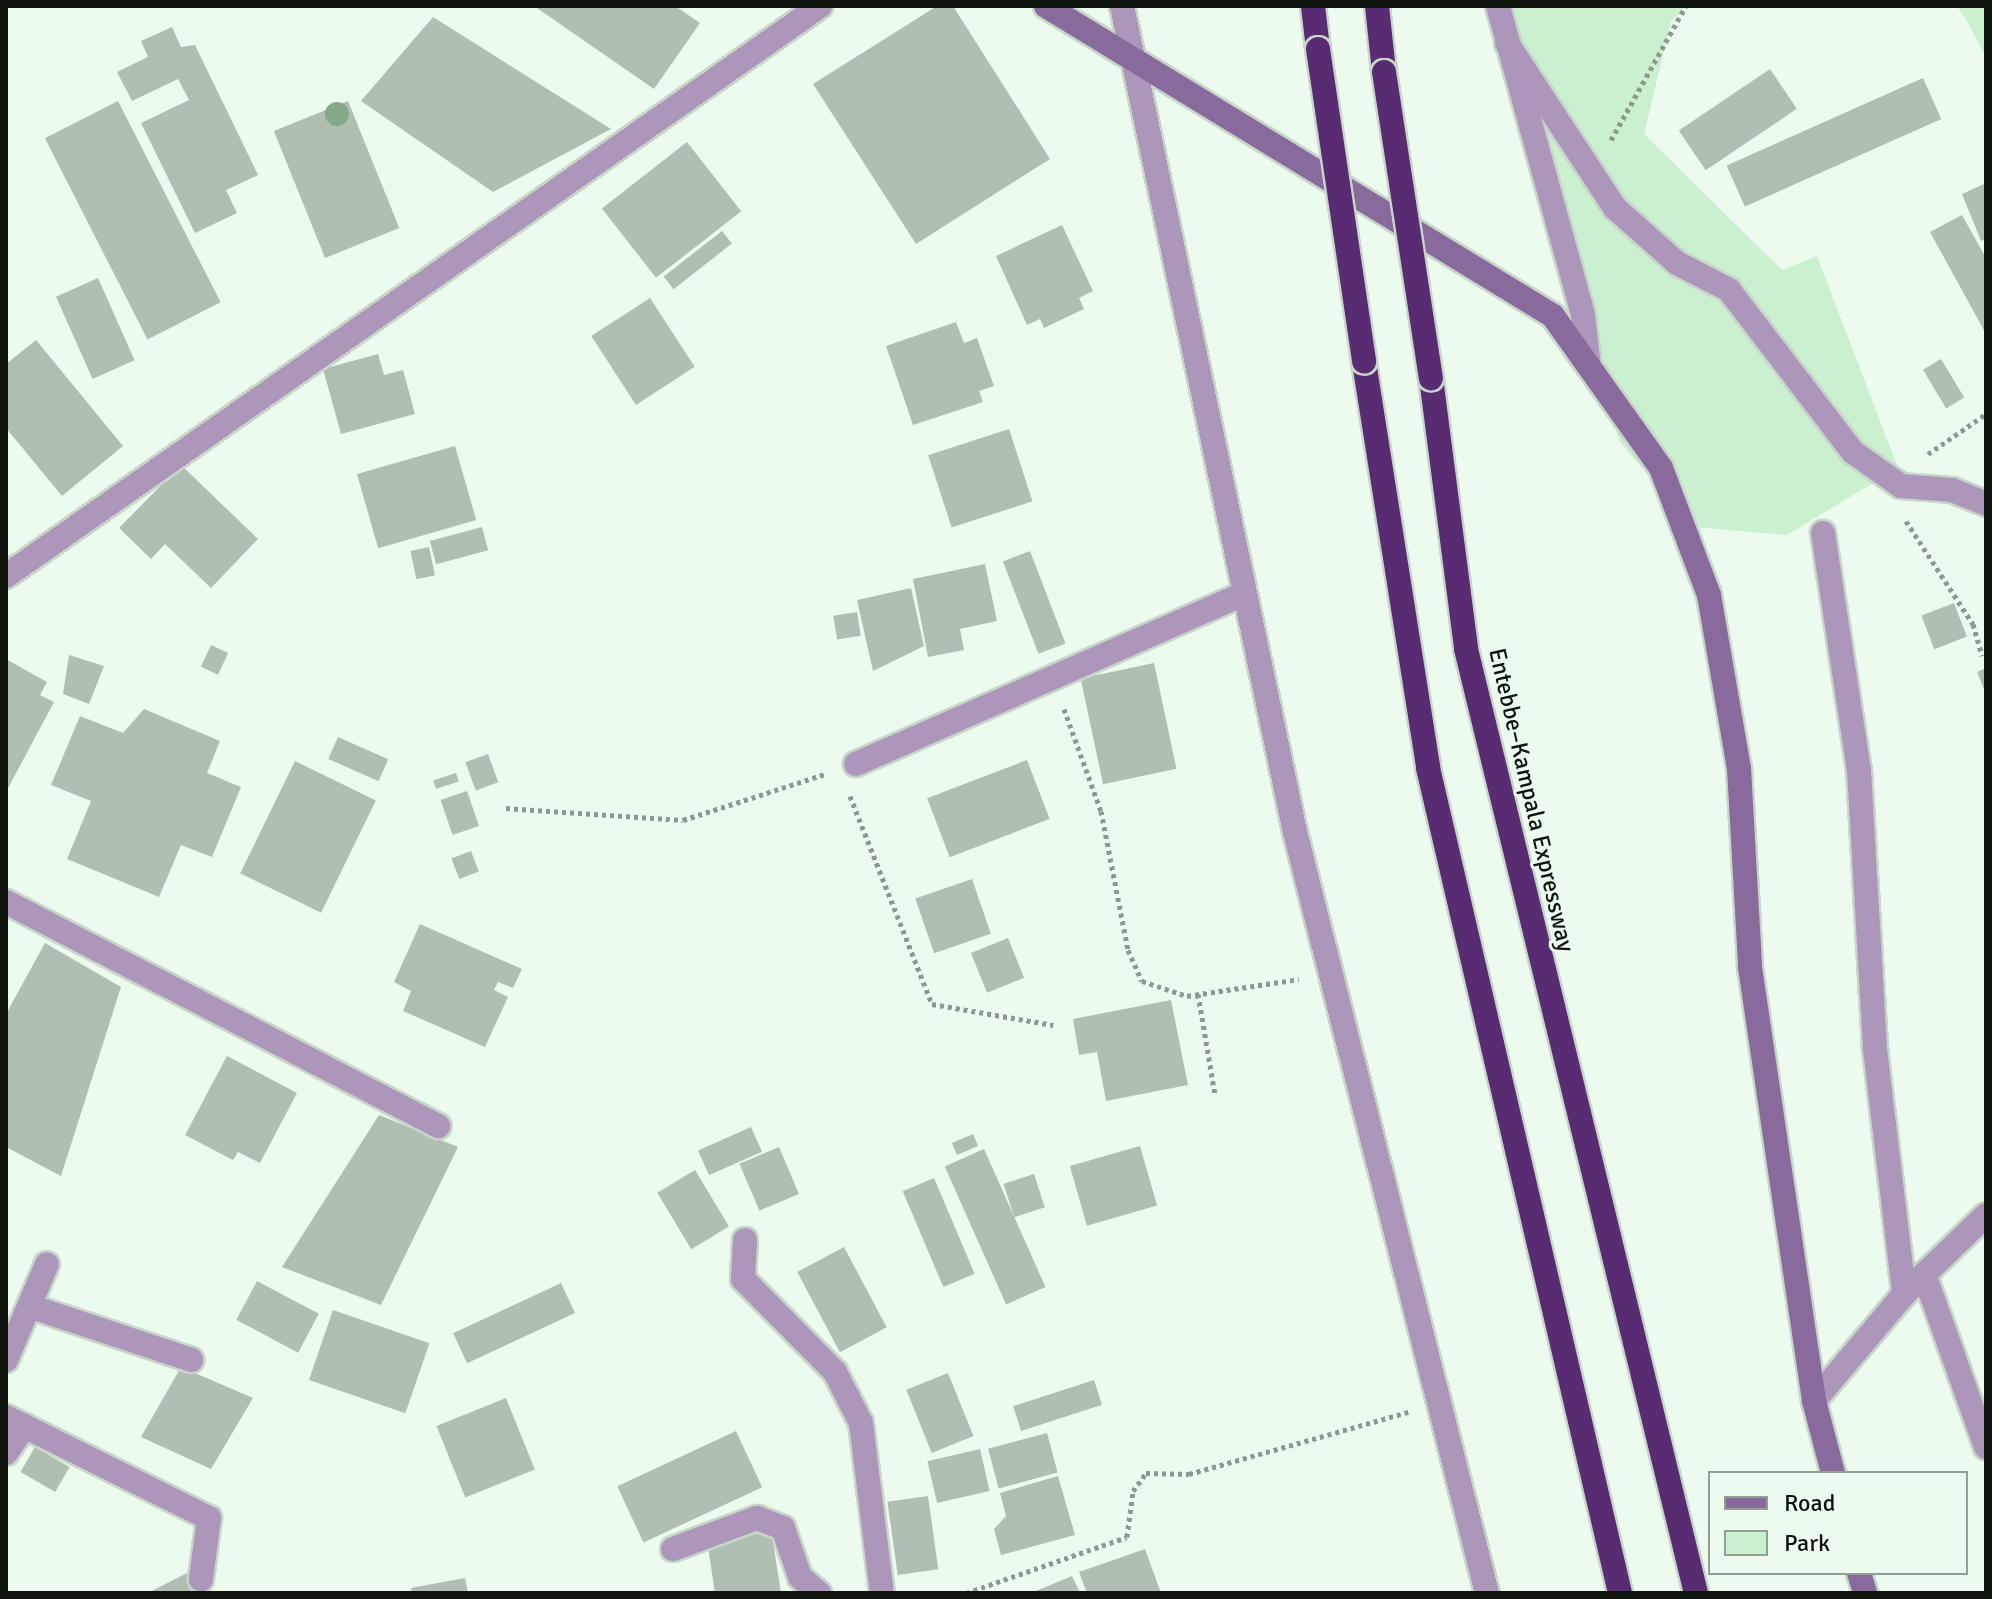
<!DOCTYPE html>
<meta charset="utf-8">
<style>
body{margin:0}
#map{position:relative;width:1992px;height:1599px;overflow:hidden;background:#ecfbee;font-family:Signika,sans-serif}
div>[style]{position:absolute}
.green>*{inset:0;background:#cbf0cf}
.building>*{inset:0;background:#b1bfb3;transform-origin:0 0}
.path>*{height:5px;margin-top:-2.5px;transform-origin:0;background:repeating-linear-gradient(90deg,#8d988e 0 4px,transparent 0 8px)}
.roads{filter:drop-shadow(2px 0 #c8d6ca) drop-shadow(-2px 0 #c8d6ca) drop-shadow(0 2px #c8d6ca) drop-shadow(0 -2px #c8d6ca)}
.street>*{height:24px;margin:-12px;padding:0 12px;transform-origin:12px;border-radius:12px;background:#ac97bb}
.secondary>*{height:24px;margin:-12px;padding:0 12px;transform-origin:12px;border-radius:12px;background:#886a9d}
.highway>*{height:24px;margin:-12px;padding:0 12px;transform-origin:12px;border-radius:12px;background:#582b73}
.bridges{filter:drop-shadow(2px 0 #c8d6ca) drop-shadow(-2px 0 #c8d6ca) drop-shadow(0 2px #c8d6ca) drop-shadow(0 -2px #c8d6ca)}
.highway-bridge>*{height:24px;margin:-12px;padding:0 12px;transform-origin:12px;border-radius:12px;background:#582b73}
.trees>*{width:24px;height:24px;margin:-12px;border-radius:50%;background:#83a98a}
span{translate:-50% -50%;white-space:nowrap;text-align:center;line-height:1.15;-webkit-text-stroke:6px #ecfbee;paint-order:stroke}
.street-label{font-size:24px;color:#0e130e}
.frame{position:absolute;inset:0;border:8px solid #0e130e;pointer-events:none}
.legend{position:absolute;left:1708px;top:1471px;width:260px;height:104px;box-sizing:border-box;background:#ecfbee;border:2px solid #939e94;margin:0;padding:10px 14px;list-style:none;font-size:24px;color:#0e130e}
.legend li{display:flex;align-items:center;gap:16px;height:40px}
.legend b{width:40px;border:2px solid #939e94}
</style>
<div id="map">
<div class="green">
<i style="clip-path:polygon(1506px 6px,1686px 6px,1671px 22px,1644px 134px,1782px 270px,1817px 256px,1898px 468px,1787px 535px,1694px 527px,1619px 441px)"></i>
<i style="clip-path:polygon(1957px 6px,1986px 6px,1986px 57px,1968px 23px)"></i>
</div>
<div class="building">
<i style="clip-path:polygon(534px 6px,675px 6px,700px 23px,654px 89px)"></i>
<i style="clip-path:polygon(937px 6px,953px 6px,1050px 159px,916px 244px,813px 84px)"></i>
<i style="clip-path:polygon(433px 17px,611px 129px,493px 192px,361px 101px)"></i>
<i style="clip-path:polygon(172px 27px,181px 47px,195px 45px,258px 175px,226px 190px,237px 213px,195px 233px,141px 123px,189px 100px,178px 79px,132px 101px,117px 72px,148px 57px,141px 41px)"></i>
<i style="left:1770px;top:69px;width:48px;height:110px;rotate:56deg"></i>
<i style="left:1923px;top:78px;width:45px;height:215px;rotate:66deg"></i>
<i style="left:118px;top:101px;width:226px;height:82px;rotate:63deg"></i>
<i style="left:348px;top:101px;width:137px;height:80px;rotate:68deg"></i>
<i style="left:687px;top:142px;width:88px;height:108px;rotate:52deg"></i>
<i style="clip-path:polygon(1986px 183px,1986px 239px,1981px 241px,1962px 194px)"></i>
<i style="clip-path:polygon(1962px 215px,1986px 258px,1986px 334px,1930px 232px)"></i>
<i style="clip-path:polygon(1062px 225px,1093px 291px,1079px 298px,1084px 309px,1044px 328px,1040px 319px,1027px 325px,996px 256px)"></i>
<i style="left:722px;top:231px;width:16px;height:74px;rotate:52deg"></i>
<i style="left:98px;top:278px;width:90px;height:46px;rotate:66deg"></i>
<i style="left:650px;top:298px;width:82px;height:70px;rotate:57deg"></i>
<i style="clip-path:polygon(956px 322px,964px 343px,977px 338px,994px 386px,979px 391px,983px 402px,913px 425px,886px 346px)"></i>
<i style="clip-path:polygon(36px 340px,123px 446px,62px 496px,6px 428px,6px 364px)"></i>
<i style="clip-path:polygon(378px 354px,384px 375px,403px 370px,415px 414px,341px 434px,323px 369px)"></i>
<i style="left:1941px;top:359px;width:45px;height:21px;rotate:59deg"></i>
<i style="left:1009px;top:429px;width:76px;height:85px;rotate:72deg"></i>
<i style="left:455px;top:446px;width:77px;height:102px;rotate:74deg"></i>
<i style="clip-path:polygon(181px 465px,258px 539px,211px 588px,165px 544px,151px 559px,119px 528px)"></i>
<i style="left:482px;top:527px;width:24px;height:54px;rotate:75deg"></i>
<i style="left:429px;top:547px;width:29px;height:19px;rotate:78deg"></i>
<i style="left:1030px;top:551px;width:99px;height:29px;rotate:69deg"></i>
<i style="clip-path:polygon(985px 564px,997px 621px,960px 629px,964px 650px,928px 657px,913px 579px)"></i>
<i style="clip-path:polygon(911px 588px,924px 646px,873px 671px,857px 600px)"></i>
<i style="left:1954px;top:603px;width:36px;height:35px;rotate:69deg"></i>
<i style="left:857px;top:612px;width:24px;height:24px;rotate:81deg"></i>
<i style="left:211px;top:645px;width:19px;height:24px;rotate:25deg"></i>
<i style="clip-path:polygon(69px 655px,104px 666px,89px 704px,63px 694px)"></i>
<i style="clip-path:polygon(6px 659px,47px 682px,40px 695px,54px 702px,6px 792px)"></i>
<i style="left:1154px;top:663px;width:108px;height:75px;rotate:78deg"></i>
<i style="clip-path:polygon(1986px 668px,1986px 694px,1977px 672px)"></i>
<i style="clip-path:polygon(144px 709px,220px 741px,207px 773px,241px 787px,212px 857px,181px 845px,159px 897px,67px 859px,91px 801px,51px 785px,80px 716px,123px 733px)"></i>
<i style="left:338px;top:737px;width:55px;height:24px;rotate:24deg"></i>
<i style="left:488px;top:754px;width:30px;height:24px;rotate:70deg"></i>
<i style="left:1027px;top:760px;width:63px;height:107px;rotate:69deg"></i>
<i style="left:295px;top:761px;width:90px;height:125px;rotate:26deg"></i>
<i style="left:456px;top:773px;width:9px;height:24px;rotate:72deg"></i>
<i style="left:467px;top:791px;width:37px;height:28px;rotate:71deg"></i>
<i style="left:471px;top:851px;width:22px;height:21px;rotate:69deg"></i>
<i style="left:972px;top:879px;width:58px;height:60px;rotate:71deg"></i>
<i style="clip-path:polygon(420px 924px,522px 969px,513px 988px,498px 982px,494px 990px,508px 997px,485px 1047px,403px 1011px,411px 991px,394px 982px)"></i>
<i style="left:1008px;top:938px;width:43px;height:40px;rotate:68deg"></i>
<i style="clip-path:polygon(45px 943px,121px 987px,61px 1176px,6px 1147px,6px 1014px)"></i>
<i style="clip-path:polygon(1171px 1000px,1188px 1085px,1106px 1101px,1097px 1052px,1079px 1055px,1073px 1019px)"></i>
<i style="clip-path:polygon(227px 1056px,297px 1093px,260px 1163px,238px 1152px,233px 1160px,185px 1135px)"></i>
<i style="clip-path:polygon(379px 1115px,458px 1147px,381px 1305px,282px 1267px)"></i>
<i style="left:751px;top:1127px;width:27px;height:58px;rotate:66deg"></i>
<i style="left:973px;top:1134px;width:13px;height:23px;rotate:67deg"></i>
<i style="left:1140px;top:1146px;width:62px;height:73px;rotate:74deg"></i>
<i style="left:779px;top:1147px;width:51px;height:43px;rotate:67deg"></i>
<i style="left:984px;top:1149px;width:151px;height:43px;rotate:66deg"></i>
<i style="left:695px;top:1170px;width:66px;height:44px;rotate:59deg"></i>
<i style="left:1034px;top:1174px;width:35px;height:32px;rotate:72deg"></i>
<i style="left:934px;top:1178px;width:104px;height:34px;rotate:67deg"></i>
<i style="left:844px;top:1247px;width:91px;height:53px;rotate:62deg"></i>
<i style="left:257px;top:1281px;width:70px;height:44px;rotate:28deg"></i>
<i style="left:561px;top:1283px;width:33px;height:119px;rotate:65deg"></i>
<i style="left:333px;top:1310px;width:102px;height:74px;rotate:19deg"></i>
<i style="clip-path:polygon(181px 1367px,253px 1398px,211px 1469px,141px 1437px)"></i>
<i style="left:948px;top:1373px;width:68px;height:45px;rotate:68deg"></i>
<i style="left:1094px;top:1380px;width:26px;height:85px;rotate:72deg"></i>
<i style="left:506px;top:1398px;width:77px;height:75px;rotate:68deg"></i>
<i style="left:736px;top:1431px;width:62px;height:131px;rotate:65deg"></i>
<i style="left:1047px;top:1433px;width:41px;height:61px;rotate:75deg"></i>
<i style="left:35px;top:1447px;width:40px;height:29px;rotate:30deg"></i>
<i style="left:980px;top:1449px;width:43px;height:54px;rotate:77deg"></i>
<i style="clip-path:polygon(1058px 1476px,1075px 1535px,1001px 1555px,994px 1529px,1006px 1516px,1000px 1493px)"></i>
<i style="left:928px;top:1496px;width:74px;height:41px;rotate:82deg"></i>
<i style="clip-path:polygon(771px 1529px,781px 1593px,715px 1593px,707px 1540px)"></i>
<i style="clip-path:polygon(1145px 1549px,1161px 1593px,1087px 1593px,1079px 1572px)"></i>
<i style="clip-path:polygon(189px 1572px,201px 1593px,148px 1593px)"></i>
<i style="clip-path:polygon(1072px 1576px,1080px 1593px,1031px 1593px)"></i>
<i style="clip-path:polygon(465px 1578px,468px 1593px,412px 1593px,411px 1588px)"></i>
</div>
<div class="path">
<i style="left:1611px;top:140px;width:154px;rotate:-60.8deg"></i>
<i style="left:1928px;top:454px;width:70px;rotate:-34.6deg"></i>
<i style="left:1906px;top:521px;width:123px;rotate:57deg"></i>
<i style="left:1973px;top:624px;width:33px;rotate:74deg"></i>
<i style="left:1064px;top:709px;width:109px;rotate:70.1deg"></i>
<i style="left:1101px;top:811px;width:142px;rotate:79deg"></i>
<i style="left:1128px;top:950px;width:34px;rotate:66deg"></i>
<i style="left:1142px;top:981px;width:47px;rotate:18.4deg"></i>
<i style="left:1187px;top:996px;width:113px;rotate:-8.6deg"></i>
<i style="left:850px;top:796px;width:224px;rotate:68.5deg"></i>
<i style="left:932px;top:1004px;width:123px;rotate:9.8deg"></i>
<i style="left:506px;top:808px;width:177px;rotate:3.9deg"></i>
<i style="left:683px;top:820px;width:149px;rotate:-17.9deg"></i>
<i style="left:1198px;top:994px;width:102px;rotate:80.4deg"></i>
<i style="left:966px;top:1593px;width:170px;rotate:-19.2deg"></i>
<i style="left:1127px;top:1537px;width:46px;rotate:-82.6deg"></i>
<i style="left:1133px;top:1491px;width:22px;rotate:-54deg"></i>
<i style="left:1146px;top:1473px;width:43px;rotate:1.3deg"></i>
<i style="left:1189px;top:1474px;width:228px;rotate:-15.8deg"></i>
</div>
<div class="roads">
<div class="street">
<i style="left:1122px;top:6px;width:844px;rotate:78.17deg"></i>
<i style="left:1295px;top:832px;width:785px;rotate:75.84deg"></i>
<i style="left:1498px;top:6px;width:320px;rotate:74.6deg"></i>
<i style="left:1583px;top:315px;width:52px;rotate:83.4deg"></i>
<i style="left:1507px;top:43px;width:197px;rotate:56.8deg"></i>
<i style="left:1615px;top:208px;width:83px;rotate:41.6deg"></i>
<i style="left:1677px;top:263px;width:59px;rotate:27.4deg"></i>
<i style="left:1729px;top:290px;width:204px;rotate:52.6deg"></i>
<i style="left:1853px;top:452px;width:59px;rotate:35.3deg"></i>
<i style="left:1901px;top:486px;width:51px;rotate:4.5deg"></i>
<i style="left:1952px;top:490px;width:37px;rotate:22deg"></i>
<i style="left:1823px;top:533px;width:240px;rotate:81.4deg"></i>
<i style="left:1859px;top:770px;width:279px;rotate:86.7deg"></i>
<i style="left:1875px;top:1049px;width:247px;rotate:83.2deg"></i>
<i style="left:6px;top:576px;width:994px;rotate:-35deg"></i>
<i style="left:856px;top:764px;width:423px;rotate:-23.7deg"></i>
<i style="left:6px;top:902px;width:487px;rotate:27.4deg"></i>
<i style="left:745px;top:1240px;width:39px;rotate:93deg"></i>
<i style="left:743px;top:1279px;width:131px;rotate:45.3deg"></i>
<i style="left:835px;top:1372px;width:57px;rotate:63deg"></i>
<i style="left:861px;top:1423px;width:171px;rotate:83deg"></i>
<i style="left:1924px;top:1274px;width:184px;rotate:70.3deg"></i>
<i style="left:29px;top:1306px;width:171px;rotate:18.4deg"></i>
<i style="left:6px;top:1360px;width:104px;rotate:-66.9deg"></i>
<i style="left:1814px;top:1401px;width:140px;rotate:-49.9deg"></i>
<i style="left:1904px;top:1294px;width:114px;rotate:-43.9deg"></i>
<i style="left:6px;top:1417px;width:227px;rotate:26.5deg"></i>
<i style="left:209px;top:1518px;width:62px;rotate:97.5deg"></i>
<i style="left:6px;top:1453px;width:33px;rotate:-55deg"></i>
<i style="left:673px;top:1549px;width:90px;rotate:-20.3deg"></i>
<i style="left:757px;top:1518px;width:28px;rotate:21deg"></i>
<i style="left:783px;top:1528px;width:52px;rotate:70.9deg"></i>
<i style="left:800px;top:1577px;width:25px;rotate:40deg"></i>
</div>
<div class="secondary">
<i style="left:1046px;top:6px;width:594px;rotate:31.44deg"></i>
<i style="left:1553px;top:316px;width:186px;rotate:54.6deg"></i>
<i style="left:1661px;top:468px;width:136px;rotate:69.3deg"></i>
<i style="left:1709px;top:595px;width:176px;rotate:80.2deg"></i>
<i style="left:1739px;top:768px;width:199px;rotate:86.8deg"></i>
<i style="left:1750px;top:967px;width:439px;rotate:81.6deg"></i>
<i style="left:1814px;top:1401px;width:74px;rotate:75.2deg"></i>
<i style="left:1859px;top:1573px;width:21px;rotate:73deg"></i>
</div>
<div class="highway">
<i style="left:1313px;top:6px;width:43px;rotate:83.4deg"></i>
<i style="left:1377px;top:6px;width:66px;rotate:83.9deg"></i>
<i style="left:1364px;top:362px;width:411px;rotate:81deg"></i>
<i style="left:1428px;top:768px;width:847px;rotate:76.9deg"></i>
<i style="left:1431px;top:378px;width:273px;rotate:82.6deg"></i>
<i style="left:1466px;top:649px;width:972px;rotate:76.31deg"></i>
</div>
</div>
<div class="bridges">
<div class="highway-bridge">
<i style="left:1318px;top:49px;width:316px;rotate:81.6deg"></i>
<i style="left:1384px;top:72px;width:310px;rotate:81.3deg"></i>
</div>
</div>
<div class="trees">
<i style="left:337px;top:114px"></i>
</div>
<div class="street-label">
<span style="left:1531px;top:800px;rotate:77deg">Entebbe–Kampala Expressway</span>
</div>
<div class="frame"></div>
<ul class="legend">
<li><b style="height:10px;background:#886a9d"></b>Road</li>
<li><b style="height:22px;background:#cbf0cf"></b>Park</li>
</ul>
</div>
